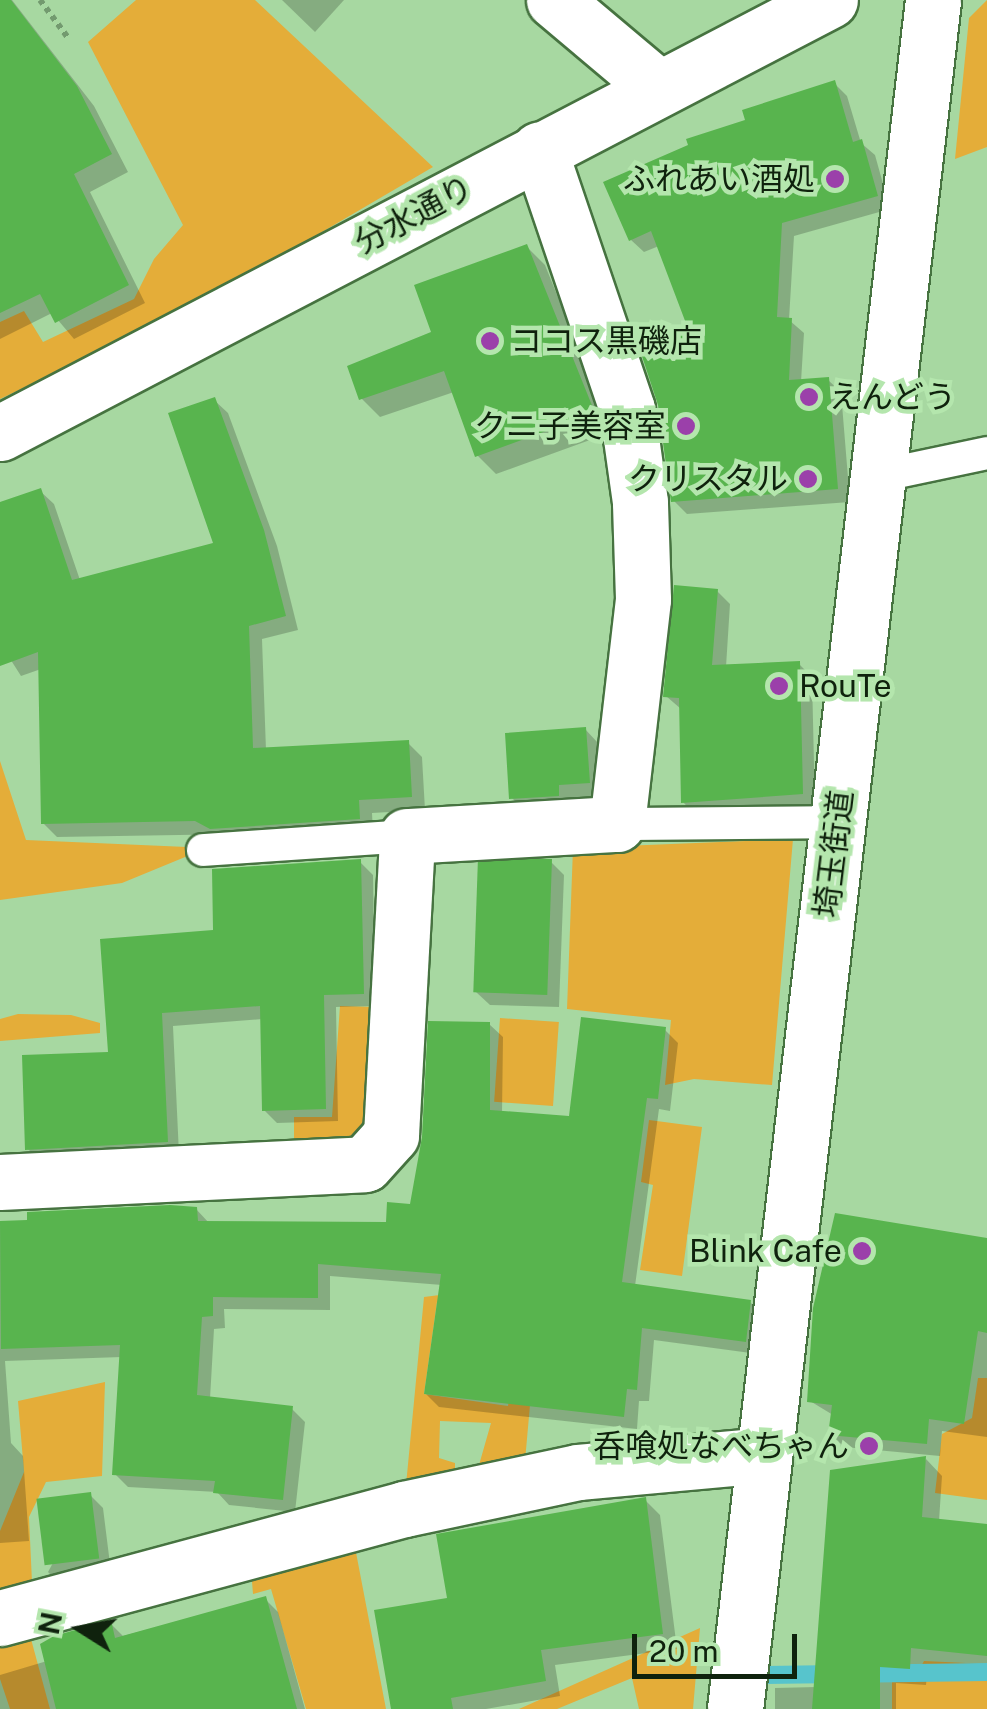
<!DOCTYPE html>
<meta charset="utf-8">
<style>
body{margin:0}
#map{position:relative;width:987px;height:1709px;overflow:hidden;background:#a7d8a1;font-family:"Public Sans","Noto Sans JP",sans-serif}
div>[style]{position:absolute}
.green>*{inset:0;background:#e4ad39;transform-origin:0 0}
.shadow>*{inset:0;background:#0003}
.stream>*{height:18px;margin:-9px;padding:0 9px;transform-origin:9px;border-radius:9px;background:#57c4cc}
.building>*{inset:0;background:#58b44e;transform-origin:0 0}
.path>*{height:6px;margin-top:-3px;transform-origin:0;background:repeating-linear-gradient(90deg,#739a6f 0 5px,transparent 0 10px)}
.roads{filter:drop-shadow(2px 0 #467340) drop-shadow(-2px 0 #467340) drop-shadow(0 2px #467340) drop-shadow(0 -2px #467340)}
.lane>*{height:32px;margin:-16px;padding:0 16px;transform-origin:16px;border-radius:16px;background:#fff}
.street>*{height:55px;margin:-27.5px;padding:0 27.5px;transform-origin:27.5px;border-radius:27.5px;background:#fff}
.secondary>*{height:55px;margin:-27.5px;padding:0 27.5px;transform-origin:27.5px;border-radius:27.5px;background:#fff}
.dots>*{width:28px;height:28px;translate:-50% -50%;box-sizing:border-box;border:5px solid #b4e6ad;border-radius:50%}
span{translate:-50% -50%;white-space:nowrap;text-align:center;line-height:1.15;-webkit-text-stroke:9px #b4e6ad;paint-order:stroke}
.poi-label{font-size:32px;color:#0f220d}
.right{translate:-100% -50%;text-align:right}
.left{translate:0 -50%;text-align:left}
.street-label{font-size:32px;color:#0f220d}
.north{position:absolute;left:30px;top:1579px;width:100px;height:100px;-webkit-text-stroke:8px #b4e6ad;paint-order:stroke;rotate:281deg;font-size:28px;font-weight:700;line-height:40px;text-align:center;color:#0f220d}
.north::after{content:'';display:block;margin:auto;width:35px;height:45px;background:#0f220d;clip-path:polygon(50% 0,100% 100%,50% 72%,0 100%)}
.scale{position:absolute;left:632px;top:1634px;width:165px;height:45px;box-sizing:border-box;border:5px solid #0f220d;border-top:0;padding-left:12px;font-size:30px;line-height:35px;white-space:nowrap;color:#0f220d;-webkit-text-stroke:8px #b4e6ad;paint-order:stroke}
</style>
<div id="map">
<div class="green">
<i style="clip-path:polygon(136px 0,255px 0,433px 167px,194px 307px,0 399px,0 322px,24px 311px,43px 342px,134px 299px,154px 259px,183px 225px,88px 42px)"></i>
<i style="clip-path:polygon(987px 0,987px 147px,955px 159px,969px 18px)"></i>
<i style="clip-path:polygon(0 761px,26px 840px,187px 847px,190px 855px,122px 883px,0 900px)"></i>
<i style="clip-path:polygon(793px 839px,772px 1085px,694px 1079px,665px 1085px,671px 1020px,567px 1009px,573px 848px)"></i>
<i style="clip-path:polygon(340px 1006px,376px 1007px,370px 1125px,357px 1142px,294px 1142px,294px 1117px,332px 1117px)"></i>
<i style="clip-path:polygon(18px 1014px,71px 1015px,100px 1023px,100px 1033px,0 1041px,0 1019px)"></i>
<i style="left:500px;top:1018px;width:59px;height:84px;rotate:4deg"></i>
<i style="clip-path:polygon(649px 1120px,702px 1127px,682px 1276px,640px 1270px,653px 1185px,641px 1182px)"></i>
<i style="clip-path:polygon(evenodd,541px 1282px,525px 1461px,477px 1472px,491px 1423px,440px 1421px,439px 1458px,455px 1463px,455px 1475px,406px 1485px,424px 1297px,541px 1282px,437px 1302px,515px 1354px,508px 1406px,424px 1394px,437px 1302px)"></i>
<i style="clip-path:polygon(978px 1378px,987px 1378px,987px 1500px,935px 1493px,942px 1434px,972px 1418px)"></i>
<i style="clip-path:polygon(105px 1382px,102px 1476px,46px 1482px,29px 1517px,32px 1582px,0 1590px,0 1531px,24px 1472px,18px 1401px)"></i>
<i style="clip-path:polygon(354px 1542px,386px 1709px,306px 1709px,271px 1589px,253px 1594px,251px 1569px)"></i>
<i style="clip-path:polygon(28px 1628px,50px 1709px,10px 1709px,0 1679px,0 1636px)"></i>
<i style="clip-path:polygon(700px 1628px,693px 1709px,639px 1709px,632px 1678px,557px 1709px,519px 1709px)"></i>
<i style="clip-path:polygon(924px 1661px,987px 1664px,987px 1709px,892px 1709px,892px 1678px,915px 1677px)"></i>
</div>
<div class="shadow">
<i style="clip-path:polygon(0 0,12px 0,94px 106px,128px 172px,90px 192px,145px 303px,74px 339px,52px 313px,0 339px)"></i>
<i style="clip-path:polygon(282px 0,344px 0,315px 32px)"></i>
<i style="clip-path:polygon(834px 83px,847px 96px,861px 143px,875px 155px,890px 209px,794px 236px,789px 320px,804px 333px,801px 382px,828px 380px,841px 392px,850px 502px,687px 514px,674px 501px,690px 328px,659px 246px,644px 252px,631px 240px,748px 121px)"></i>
<i style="clip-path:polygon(526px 246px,545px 265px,612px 432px,496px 474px,478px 456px,454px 392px,380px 417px,361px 398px)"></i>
<i style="clip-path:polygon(214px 400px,228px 413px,277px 546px,298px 630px,262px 639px,266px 750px,408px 743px,422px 757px,425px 810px,372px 813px,373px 832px,57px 837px,43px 823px,41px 669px,21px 676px,0 643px,0 506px,40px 491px,54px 504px,80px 580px,216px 545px)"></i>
<i style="clip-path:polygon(717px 591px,730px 604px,726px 667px,799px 664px,812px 677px,815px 807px,696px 816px,683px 802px,681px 709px,666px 696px)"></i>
<i style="clip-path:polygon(585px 729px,598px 743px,602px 795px,571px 798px,571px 808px,525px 811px,512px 798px)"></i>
<i style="clip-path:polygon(360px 862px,373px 875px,375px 1006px,336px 1007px,338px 1121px,277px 1123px,264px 1110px,262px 1019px,173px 1026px,179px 1154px,40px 1161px,27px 1148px,216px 932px)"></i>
<i style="clip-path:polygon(551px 862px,564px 875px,559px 1007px,490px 1005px,476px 992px)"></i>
<i style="clip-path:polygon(489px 1024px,503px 1037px,502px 1114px,571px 1119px,665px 1030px,678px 1043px,670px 1111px,659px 1109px,635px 1286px,750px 1302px,763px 1315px,758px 1354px,654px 1340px,649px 1401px,639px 1401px,637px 1429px,439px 1407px,426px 1394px,442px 1285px,330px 1276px,330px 1310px,224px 1309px,225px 1328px,214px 1329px,210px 1399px,292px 1409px,305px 1422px,295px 1512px,229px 1505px,217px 1492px,128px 1487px,115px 1474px,122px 1357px,5px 1361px,11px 1443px,23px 1456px,29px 1541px,0 1543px,0 1225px,196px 1209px,210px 1224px,388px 1224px,412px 1206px)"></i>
<i style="clip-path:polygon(987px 1240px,987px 1437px,942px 1431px,940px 1456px,844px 1447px,831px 1434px,833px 1415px,810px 1401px)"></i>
<i style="clip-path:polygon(926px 1459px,942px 1476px,939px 1521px,987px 1526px,987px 1670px,928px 1664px,926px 1685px,896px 1683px,896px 1709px,775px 1709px,775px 1688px,816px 1687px)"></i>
<i style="clip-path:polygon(90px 1495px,103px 1508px,111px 1572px,61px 1585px,48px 1572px)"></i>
<i style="clip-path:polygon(645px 1500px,660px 1515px,677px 1649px,555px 1665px,560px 1696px,486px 1709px,393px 1709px)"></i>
<i style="clip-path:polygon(265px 1599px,278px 1612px,305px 1709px,0 1709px,0 1675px,47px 1661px,110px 1623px,123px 1636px)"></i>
</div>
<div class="stream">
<i style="left:765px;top:1675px;width:222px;rotate:-0.8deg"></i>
</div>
<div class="building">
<i style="clip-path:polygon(0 0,11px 0,77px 86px,112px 154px,74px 174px,129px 285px,55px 323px,40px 294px,0 313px)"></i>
<i style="clip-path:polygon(835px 80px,853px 142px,862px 139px,878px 196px,782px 223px,777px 317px,792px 318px,789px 380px,829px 377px,838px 489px,671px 502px,658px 405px,637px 341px,687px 326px,651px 231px,629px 241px,603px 182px,688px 145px,686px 139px,745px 120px,742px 110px)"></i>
<i style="clip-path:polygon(527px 244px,595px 413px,475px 457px,444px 371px,359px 400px,347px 366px,431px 332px,414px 285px)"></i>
<i style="clip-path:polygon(215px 397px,264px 530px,286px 616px,249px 626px,253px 748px,409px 740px,412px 797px,359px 800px,360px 819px,210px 829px,195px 821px,41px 824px,38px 652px,0 666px,0 502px,41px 488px,72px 580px,213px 543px,168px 413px)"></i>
<i style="clip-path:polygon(674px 585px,718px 589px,712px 665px,800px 661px,803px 794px,681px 803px,679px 698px,663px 697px)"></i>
<i style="clip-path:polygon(586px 727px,590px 783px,559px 785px,559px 796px,509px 799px,505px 733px)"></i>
<i style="clip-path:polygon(361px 859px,364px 994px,324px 995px,326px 1109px,262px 1111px,260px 1006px,162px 1013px,168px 1142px,25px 1150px,22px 1055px,108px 1052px,100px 939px,213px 930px,212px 869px)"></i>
<i style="left:552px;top:859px;width:136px;height:74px;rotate:92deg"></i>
<i style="clip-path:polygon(581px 1017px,666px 1027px,658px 1099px,647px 1098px,622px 1282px,751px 1300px,746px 1342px,642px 1328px,637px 1390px,627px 1389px,624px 1417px,424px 1394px,441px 1274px,318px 1264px,318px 1298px,213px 1297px,213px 1316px,202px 1317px,197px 1395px,293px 1406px,283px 1500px,213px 1493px,215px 1481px,112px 1475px,120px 1345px,1px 1349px,0 1221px,27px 1220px,27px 1212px,170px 1205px,197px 1207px,198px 1221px,386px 1222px,387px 1202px,410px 1204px,422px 1137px,428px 1021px,490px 1022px,490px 1110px,569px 1116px)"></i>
<i style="clip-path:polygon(835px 1213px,987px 1238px,987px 1333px,978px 1331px,964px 1424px,929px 1419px,927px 1444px,828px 1435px,832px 1405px,807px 1402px,813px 1308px)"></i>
<i style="clip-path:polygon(926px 1456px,922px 1517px,987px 1524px,987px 1656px,911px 1648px,910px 1669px,880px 1667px,880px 1709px,812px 1709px,830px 1470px)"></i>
<i style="left:91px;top:1492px;width:67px;height:55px;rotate:83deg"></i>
<i style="clip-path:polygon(646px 1497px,663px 1634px,541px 1650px,546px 1681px,451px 1698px,453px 1709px,391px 1709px,374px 1610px,447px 1598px,436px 1534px)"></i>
<i style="clip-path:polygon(266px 1596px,297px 1709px,56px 1709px,40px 1644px,54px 1636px,111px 1620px,115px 1638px)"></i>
</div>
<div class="path">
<i style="left:40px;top:0;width:49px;rotate:53.4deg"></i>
</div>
<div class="roads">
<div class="lane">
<i style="left:878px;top:476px;width:111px;rotate:-11.9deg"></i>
<i style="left:617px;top:824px;width:221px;rotate:-0.5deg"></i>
<i style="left:203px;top:850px;width:204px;rotate:-3.9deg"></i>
</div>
<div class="street">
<i style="left:554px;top:0;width:133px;rotate:40.1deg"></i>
<i style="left:0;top:1182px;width:365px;rotate:-2.8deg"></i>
<i style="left:365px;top:1164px;width:39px;rotate:-48deg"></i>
<i style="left:391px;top:1135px;width:299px;rotate:-86.9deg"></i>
<i style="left:407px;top:836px;width:210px;rotate:-3.3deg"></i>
<i style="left:617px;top:824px;width:226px;rotate:-83.4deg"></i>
<i style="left:643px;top:599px;width:97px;rotate:-91.8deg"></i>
<i style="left:640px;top:502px;width:94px;rotate:-98deg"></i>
<i style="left:627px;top:409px;width:274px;rotate:-108.7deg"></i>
<i style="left:0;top:1618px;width:418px;rotate:-15.1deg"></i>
<i style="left:404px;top:1509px;width:178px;rotate:-12deg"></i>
<i style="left:578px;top:1472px;width:187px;rotate:-5.2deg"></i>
</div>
<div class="secondary">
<i style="left:0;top:433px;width:936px;rotate:-27.55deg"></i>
<i style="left:735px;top:1709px;width:1720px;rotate:-83.39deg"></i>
</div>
</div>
<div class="dots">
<i style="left:835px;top:179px;background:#9b40aa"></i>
<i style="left:490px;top:341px;background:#9b40aa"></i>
<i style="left:809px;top:397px;background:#9b40aa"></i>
<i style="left:686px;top:426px;background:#9b40aa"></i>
<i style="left:808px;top:479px;background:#9b40aa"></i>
<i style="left:779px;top:686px;background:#9b40aa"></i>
<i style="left:862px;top:1251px;background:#9b40aa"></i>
<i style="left:869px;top:1446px;background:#9b40aa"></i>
</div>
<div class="poi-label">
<span class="right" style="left:815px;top:179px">ふれあい酒処</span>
<span class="left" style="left:510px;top:341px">ココス黒磯店</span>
<span class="left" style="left:829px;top:397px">えんどう</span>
<span class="right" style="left:666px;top:426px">クニ子美容室</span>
<span class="right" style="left:788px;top:479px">クリスタル</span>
<span class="left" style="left:799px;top:686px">RouTe</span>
<span class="right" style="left:842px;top:1251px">Blink Cafe</span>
<span class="right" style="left:849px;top:1446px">呑喰処なべちゃん</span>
</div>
<div class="street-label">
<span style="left:414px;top:215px;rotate:-28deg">分水通り</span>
<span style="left:834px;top:854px;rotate:-83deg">埼玉街道</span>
</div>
<div class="north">N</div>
<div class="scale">20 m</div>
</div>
